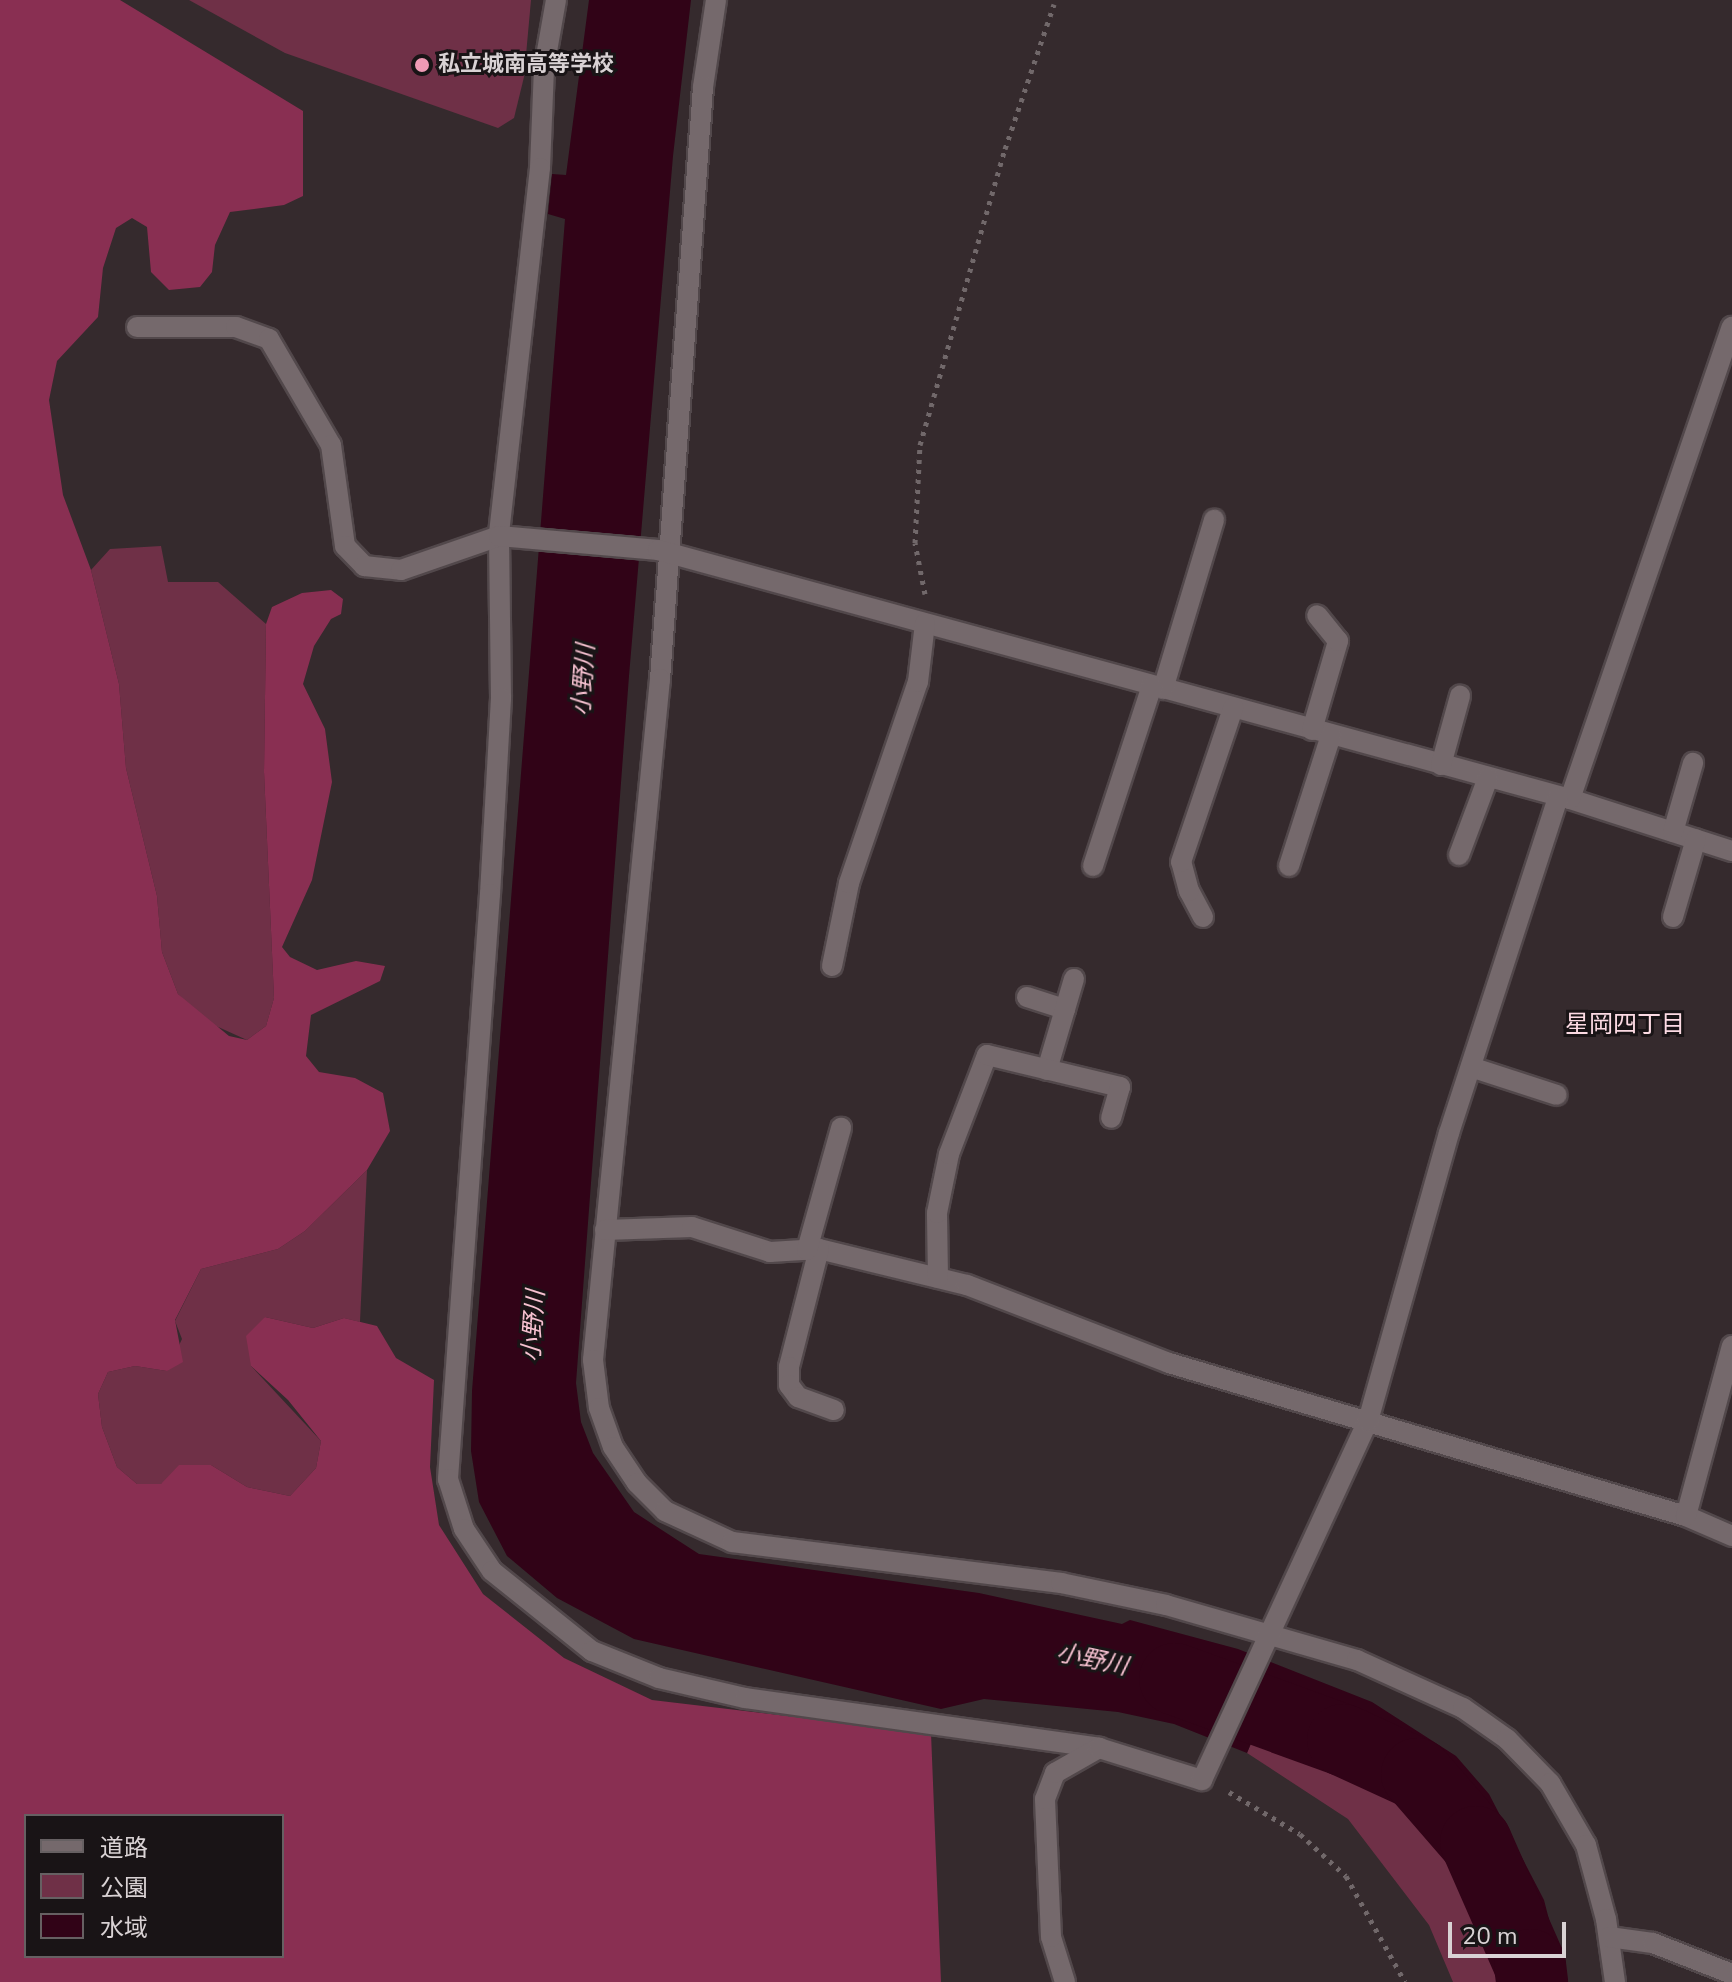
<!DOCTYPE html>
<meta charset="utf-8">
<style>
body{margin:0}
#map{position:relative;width:1732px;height:1982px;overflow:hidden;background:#352a2d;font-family:"Nunito Sans","Noto Sans JP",sans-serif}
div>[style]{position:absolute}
.green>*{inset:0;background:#6f3047}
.forest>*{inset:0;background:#892f52}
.water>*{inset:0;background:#310317}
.river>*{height:72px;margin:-36px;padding:0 36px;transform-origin:36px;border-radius:36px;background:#310317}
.path>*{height:5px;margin-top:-2.5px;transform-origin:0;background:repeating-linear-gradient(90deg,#71686a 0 4px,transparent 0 10px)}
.roads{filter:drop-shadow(2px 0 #52484b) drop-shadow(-2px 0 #52484b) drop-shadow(0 2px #52484b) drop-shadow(0 -2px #52484b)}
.street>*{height:20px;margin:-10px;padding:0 10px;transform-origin:10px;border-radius:10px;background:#75696c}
.dots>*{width:22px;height:22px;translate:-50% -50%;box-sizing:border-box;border:4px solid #191416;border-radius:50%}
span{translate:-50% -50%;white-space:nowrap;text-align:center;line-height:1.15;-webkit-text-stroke:6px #191416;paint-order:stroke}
.poi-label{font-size:22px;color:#d9d2d4;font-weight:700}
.left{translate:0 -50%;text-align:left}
.water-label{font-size:24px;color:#f6c1d0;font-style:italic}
.neighbourhood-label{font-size:24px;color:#fcdae3}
.legend{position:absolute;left:24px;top:1814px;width:260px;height:144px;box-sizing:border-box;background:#191416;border:2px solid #666062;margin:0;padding:10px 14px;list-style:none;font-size:24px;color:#d9d2d4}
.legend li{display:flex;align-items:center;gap:16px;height:40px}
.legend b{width:40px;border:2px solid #666062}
.scale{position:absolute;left:1448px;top:1922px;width:118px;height:36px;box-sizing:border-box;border:4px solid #d9d2d4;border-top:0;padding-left:10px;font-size:24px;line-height:28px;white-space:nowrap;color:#d9d2d4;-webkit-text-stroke:6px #191416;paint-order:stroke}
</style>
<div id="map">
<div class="green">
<i style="clip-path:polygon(189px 0,531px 0,524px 77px,514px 118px,498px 128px,285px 53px)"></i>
<i style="clip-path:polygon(161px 546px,168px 582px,218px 582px,266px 624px,264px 772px,274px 998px,266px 1026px,247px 1040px,205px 1021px,178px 994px,162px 952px,157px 896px,126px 768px,119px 684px,91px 570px,110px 549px)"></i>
<i style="clip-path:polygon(367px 1170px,360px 1322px,344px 1318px,313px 1328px,265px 1317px,251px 1366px,321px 1441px,316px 1468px,290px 1496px,247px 1487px,211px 1465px,161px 1484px,137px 1484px,117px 1467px,102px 1427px,98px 1394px,108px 1372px,135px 1366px,167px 1371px,182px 1339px,175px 1321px,201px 1269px,278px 1249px,305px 1231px)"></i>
<i style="clip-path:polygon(1265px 1710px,1417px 1774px,1476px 1842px,1530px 1965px,1530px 1982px,1453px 1982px,1429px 1925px,1348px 1819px,1247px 1753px)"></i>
</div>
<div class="forest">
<i style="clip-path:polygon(evenodd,0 0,120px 0,303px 111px,303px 196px,284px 205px,230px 212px,215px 245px,212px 272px,200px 287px,169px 290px,151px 272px,147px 227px,132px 218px,116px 228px,103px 268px,98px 317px,57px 361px,49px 400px,63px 495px,91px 570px,119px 684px,126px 768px,157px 896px,162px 952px,178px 994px,229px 1036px,247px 1040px,266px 1026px,274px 998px,264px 772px,266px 624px,272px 607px,302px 593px,331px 590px,343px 599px,341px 614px,331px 619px,314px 646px,303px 684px,325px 729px,332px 782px,312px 880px,282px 947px,290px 957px,317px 970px,356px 961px,385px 966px,380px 981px,311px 1015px,306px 1056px,319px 1072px,355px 1078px,383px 1093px,390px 1131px,367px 1170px,305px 1231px,278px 1249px,201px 1269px,175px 1320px,183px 1362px,167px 1371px,135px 1366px,108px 1372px,98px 1394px,102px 1427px,117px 1467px,137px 1484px,161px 1484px,179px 1465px,211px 1465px,247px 1487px,290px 1496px,316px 1468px,321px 1441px,288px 1400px,251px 1366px,246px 1336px,265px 1317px,313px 1328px,344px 1318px,377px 1326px,396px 1358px,434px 1380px,430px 1467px,439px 1525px,483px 1594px,564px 1658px,652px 1700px,931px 1733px,941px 1982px,0 1982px,0 0,26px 1816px,282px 1816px,282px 1956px,26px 1956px,26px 1816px)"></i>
</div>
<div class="water">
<i style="clip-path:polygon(589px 0,691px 0,673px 156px,629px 676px,576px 1383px,581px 1422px,593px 1453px,634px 1512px,699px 1554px,979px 1593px,1122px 1624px,1130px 1620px,1238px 1649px,1372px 1702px,1456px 1756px,1489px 1794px,1544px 1900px,1565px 1982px,1530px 1982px,1530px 1965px,1476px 1842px,1417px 1774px,1343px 1740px,1265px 1710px,1247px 1753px,1174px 1724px,1118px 1712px,984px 1699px,941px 1709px,634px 1639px,557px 1598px,507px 1556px,479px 1502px,471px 1451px,472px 1391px,565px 219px,548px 214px,552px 174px,566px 175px)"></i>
</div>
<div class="river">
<i style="left:1175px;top:1679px;width:179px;rotate:20deg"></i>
<i style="left:1343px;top:1740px;width:81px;rotate:24.7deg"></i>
<i style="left:1417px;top:1774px;width:90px;rotate:49.1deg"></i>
<i style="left:1476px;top:1842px;width:134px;rotate:66.3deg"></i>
<i style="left:1530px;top:1965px;width:17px;rotate:83deg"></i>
</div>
<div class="path">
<i style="left:925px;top:594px;width:52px;rotate:-101.1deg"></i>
<i style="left:915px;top:543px;width:98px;rotate:-87.1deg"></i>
<i style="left:920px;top:445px;width:308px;rotate:-74deg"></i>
<i style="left:1005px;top:149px;width:153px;rotate:-71.3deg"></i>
<i style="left:1229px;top:1792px;width:82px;rotate:30.6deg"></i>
<i style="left:1300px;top:1834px;width:62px;rotate:42.4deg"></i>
<i style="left:1346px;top:1876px;width:121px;rotate:60.9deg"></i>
</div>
<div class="roads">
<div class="street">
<i style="left:556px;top:0;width:69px;rotate:100deg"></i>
<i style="left:544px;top:68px;width:100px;rotate:92.3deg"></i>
<i style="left:540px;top:168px;width:370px;rotate:96.4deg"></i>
<i style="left:499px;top:536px;width:162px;rotate:89.3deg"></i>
<i style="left:501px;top:698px;width:196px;rotate:93.2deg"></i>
<i style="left:490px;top:894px;width:587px;rotate:94.11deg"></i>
<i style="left:448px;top:1479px;width:52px;rotate:72.3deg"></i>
<i style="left:464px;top:1529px;width:50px;rotate:56.3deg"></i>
<i style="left:492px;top:1571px;width:128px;rotate:38.7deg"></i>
<i style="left:592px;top:1651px;width:72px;rotate:21.9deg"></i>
<i style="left:659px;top:1678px;width:88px;rotate:13.1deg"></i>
<i style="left:745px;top:1698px;width:358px;rotate:8deg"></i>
<i style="left:716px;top:0;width:88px;rotate:98.5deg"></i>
<i style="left:703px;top:87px;width:594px;rotate:94.15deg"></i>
<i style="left:660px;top:679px;width:684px;rotate:95.62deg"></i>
<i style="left:593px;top:1360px;width:48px;rotate:82.9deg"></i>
<i style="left:599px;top:1408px;width:41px;rotate:70.3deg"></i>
<i style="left:613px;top:1447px;width:43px;rotate:56.3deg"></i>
<i style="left:637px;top:1483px;width:40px;rotate:45deg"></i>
<i style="left:665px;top:1511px;width:74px;rotate:24.8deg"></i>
<i style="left:732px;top:1542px;width:332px;rotate:7.1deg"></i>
<i style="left:1061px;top:1583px;width:107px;rotate:11.8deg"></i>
<i style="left:1166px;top:1605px;width:199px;rotate:16.1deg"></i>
<i style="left:1357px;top:1660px;width:116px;rotate:24.4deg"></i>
<i style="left:1463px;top:1708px;width:54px;rotate:35.2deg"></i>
<i style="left:1507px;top:1739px;width:62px;rotate:45.7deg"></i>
<i style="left:1550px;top:1783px;width:72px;rotate:59.9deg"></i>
<i style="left:1586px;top:1845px;width:77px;rotate:74.9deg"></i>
<i style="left:1606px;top:1919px;width:64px;rotate:81.9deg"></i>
<i style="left:137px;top:327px;width:99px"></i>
<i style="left:236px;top:327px;width:35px;rotate:20deg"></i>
<i style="left:269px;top:339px;width:123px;rotate:59.7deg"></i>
<i style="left:331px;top:445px;width:102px;rotate:82.1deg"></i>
<i style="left:345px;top:546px;width:28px;rotate:46deg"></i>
<i style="left:364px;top:566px;width:37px;rotate:6deg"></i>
<i style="left:401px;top:570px;width:104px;rotate:-19.1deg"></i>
<i style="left:499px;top:536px;width:160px;rotate:5deg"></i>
<i style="left:658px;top:550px;width:945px;rotate:15.27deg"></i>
<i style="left:1570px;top:799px;width:170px;rotate:17.8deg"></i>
<i style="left:1163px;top:689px;width:177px;rotate:-73.2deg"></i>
<i style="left:1312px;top:730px;width:93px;rotate:-73.7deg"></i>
<i style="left:1338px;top:641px;width:33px;rotate:-129deg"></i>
<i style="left:1441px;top:765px;width:72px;rotate:-74.6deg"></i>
<i style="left:1570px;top:799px;width:499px;rotate:-71.1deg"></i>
<i style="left:1673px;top:832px;width:72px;rotate:-73.8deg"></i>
<i style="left:1459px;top:855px;width:82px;rotate:-69.4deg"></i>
<i style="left:1093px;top:866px;width:189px;rotate:-71.9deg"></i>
<i style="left:1289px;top:866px;width:138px;rotate:-72.2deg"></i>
<i style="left:1203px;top:917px;width:30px;rotate:-118deg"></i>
<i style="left:1189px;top:891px;width:30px;rotate:-105deg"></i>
<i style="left:1181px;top:862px;width:163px;rotate:-71.3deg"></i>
<i style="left:1673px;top:917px;width:81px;rotate:-73.6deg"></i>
<i style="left:832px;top:966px;width:85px;rotate:-78.4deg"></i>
<i style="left:849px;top:883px;width:213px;rotate:-71.1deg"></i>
<i style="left:918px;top:682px;width:59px;rotate:-83.2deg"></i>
<i style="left:1027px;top:997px;width:40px;rotate:18deg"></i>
<i style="left:1471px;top:1067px;width:90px;rotate:18deg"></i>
<i style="left:1047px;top:1070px;width:95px;rotate:-73.5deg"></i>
<i style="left:605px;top:1230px;width:87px;rotate:-2deg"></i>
<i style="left:692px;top:1227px;width:82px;rotate:17.8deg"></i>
<i style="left:770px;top:1252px;width:49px;rotate:-3.5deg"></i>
<i style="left:819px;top:1249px;width:152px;rotate:13.7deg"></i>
<i style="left:967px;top:1285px;width:217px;rotate:21.1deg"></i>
<i style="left:1169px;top:1363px;width:539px;rotate:16.49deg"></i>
<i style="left:1686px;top:1516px;width:50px;rotate:23.5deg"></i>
<i style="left:819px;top:1249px;width:122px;rotate:104.3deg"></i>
<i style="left:789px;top:1367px;width:18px;rotate:90deg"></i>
<i style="left:789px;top:1385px;width:15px;rotate:53deg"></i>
<i style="left:798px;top:1397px;width:38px;rotate:20deg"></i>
<i style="left:807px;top:1250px;width:127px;rotate:-74.4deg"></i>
<i style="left:938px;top:1278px;width:65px;rotate:-90.9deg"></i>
<i style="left:937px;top:1213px;width:60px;rotate:-78.5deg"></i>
<i style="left:949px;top:1154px;width:106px;rotate:-69deg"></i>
<i style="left:987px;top:1055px;width:137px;rotate:13.5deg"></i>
<i style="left:1120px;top:1087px;width:32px;rotate:106deg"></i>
<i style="left:1686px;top:1516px;width:176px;rotate:-74.9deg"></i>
<i style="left:1609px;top:1937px;width:44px;rotate:7.8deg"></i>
<i style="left:1653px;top:1943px;width:85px;rotate:21.4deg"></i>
<i style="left:1065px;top:1982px;width:47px;rotate:-107.3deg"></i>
<i style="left:1051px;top:1937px;width:138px;rotate:-92.5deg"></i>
<i style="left:1045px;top:1799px;width:28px;rotate:-69deg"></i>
<i style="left:1055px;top:1773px;width:51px;rotate:-29.6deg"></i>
<i style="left:1099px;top:1748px;width:108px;rotate:17.3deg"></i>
<i style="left:1202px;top:1780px;width:396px;rotate:-65.2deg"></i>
<i style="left:1368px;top:1421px;width:299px;rotate:-74.3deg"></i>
<i style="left:1449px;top:1133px;width:352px;rotate:-72deg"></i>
</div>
</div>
<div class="dots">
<i style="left:422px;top:65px;background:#f09ab5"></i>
</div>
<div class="poi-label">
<span class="left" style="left:438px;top:65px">私立城南高等学校</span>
</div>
<div class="water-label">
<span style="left:584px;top:680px;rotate:-86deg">小野川</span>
<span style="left:534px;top:1326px;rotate:-86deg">小野川</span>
<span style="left:1092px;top:1660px;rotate:12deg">小野川</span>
</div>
<div class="neighbourhood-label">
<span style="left:1625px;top:1025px">星岡四丁目</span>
</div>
<ul class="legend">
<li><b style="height:10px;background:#75696c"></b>道路</li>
<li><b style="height:22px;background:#6f3047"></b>公園</li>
<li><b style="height:22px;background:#310317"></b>水域</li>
</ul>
<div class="scale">20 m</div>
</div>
